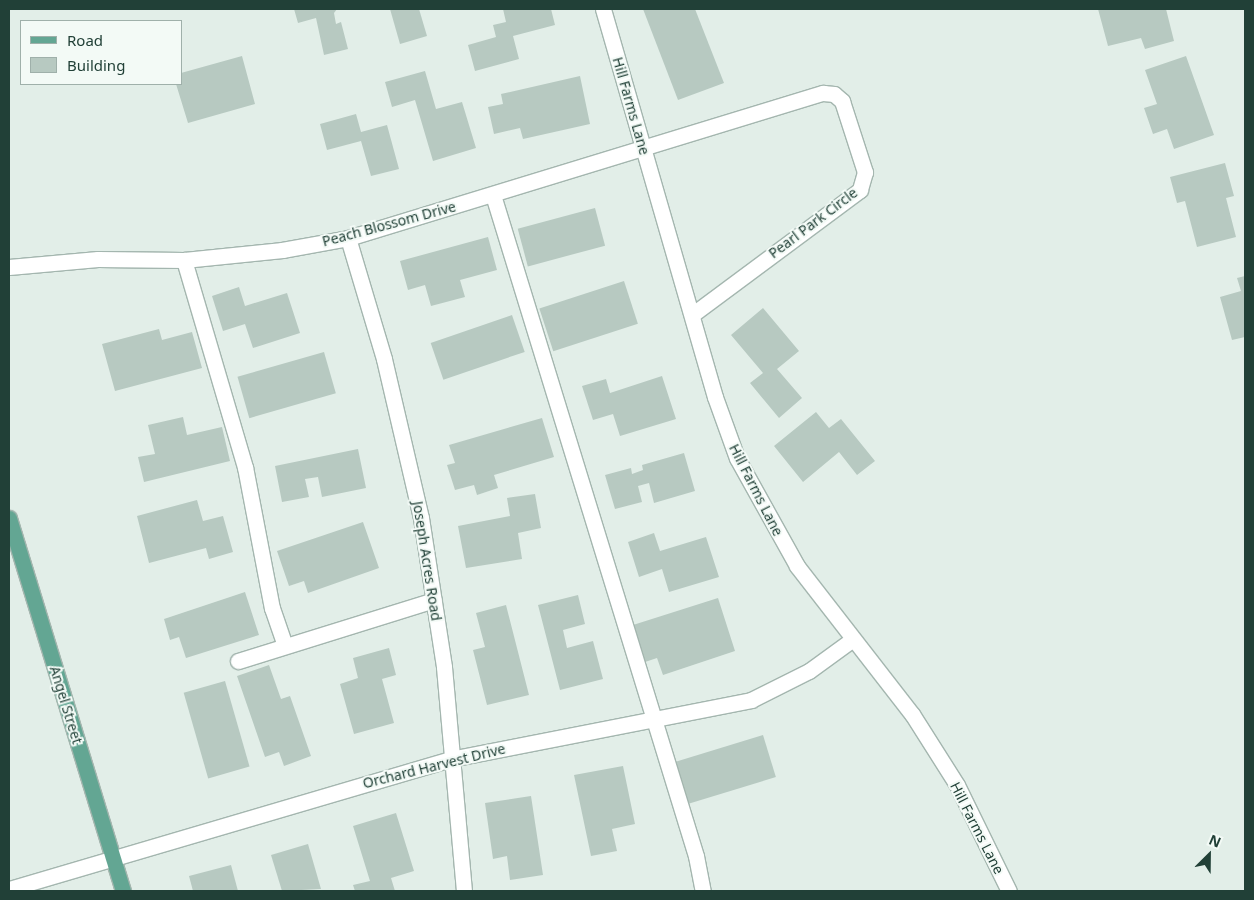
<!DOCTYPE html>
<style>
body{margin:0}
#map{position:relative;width:1254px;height:900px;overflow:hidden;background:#e2eee8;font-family:"Noto Sans",sans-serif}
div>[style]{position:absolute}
.building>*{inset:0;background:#b7c9c1;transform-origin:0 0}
.roads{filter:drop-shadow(1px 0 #a4b6af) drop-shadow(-1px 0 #a4b6af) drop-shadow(0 1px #a4b6af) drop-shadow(0 -1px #a4b6af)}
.minor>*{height:15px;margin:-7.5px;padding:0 7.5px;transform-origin:7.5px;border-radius:7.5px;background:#fff}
.major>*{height:15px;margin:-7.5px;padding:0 7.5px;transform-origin:7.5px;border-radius:7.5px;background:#63a693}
span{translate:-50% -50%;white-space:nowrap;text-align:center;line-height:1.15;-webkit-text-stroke:4px #f3faf6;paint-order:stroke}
.street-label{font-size:14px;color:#214037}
.frame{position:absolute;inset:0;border:10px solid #214037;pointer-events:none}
.legend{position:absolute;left:20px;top:20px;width:162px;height:65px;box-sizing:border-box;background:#f3faf6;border:1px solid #9fb0aa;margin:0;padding:6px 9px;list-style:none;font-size:15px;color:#214037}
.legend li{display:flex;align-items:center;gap:10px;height:25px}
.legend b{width:25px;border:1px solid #9fb0aa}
.north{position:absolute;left:1184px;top:830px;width:50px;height:50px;-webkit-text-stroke:4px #f3faf6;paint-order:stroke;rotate:23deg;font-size:14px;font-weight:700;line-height:20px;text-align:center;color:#214037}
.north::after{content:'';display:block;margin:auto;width:18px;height:22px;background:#214037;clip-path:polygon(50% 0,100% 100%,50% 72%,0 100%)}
</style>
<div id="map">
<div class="building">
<i style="clip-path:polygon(294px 9px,337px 9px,334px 13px,336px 24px,341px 22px,348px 49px,324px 55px,316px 18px,298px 23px)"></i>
<i style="clip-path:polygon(390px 9px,419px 9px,427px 36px,400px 44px)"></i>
<i style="clip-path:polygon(503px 9px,551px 9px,555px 25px,513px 36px,519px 59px,475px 71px,468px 45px,496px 37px,493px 25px,506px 22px)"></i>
<i style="clip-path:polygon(643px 9px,695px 9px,724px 83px,678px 100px)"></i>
<i style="clip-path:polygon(1098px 9px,1166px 9px,1174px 41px,1145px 49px,1141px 38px,1108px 46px)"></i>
<i style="clip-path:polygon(242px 56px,255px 104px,188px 123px,176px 84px,181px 84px,181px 73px)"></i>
<i style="clip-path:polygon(1186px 56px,1214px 135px,1174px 149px,1167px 129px,1153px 134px,1144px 108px,1157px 104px,1145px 70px)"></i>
<i style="clip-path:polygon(425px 71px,436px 109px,462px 102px,476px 148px,433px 161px,415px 100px,392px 107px,385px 82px)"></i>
<i style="clip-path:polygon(580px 76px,590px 124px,523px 139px,520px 128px,494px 134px,488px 107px,503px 104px,501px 94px)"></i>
<i style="clip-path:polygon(356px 114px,361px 132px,387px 125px,399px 169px,371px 176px,361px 141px,327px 150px,320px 124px)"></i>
<i style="clip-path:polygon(1225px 163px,1234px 196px,1226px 198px,1236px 237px,1197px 247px,1185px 201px,1177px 203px,1170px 177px)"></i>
<i style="left:595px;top:208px;width:39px;height:80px;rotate:75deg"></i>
<i style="clip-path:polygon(488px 237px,497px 270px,460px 280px,465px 297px,431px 306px,425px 285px,408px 290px,400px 261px)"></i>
<i style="clip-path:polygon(1245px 276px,1245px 337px,1232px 340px,1220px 297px,1241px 291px,1237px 278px)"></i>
<i style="left:624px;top:281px;width:45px;height:89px;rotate:72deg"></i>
<i style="clip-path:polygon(239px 287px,245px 306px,287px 293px,300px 333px,253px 348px,245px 324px,223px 331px,212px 296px)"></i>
<i style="clip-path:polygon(763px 308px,799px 351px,777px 369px,802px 398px,779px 418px,750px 383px,763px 373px,731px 335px)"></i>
<i style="left:512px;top:315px;width:39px;height:86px;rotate:71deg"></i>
<i style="clip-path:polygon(159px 329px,162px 340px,192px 332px,202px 368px,115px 391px,102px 344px)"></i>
<i style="left:324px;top:352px;width:43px;height:90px;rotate:74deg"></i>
<i style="clip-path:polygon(662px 376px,676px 419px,620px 436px,613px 414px,593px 420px,582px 386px,606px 379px,610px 393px)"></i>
<i style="clip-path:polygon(816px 412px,829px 428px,841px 419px,875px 461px,857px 475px,839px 452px,803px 482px,774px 446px)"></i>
<i style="clip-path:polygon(183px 417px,187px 435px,222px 427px,230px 461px,144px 482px,138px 457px,155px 454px,148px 425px)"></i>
<i style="clip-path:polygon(542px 418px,554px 457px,494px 475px,498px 488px,477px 495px,474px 485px,455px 490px,447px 465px,455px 463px,449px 445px)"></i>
<i style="clip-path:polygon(358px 449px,366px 488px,322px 497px,318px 477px,305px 479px,309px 497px,282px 502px,275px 466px)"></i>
<i style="clip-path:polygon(684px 453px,695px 491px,654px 503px,649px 483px,638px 486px,642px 502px,615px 509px,605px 475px,631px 468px,632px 474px,643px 470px,642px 465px)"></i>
<i style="clip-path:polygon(535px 494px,541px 528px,518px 533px,522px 559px,466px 568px,458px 526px,510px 516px,507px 498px)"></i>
<i style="clip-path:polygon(197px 500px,203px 521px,223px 516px,233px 552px,209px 559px,206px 548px,149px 563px,137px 516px)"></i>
<i style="clip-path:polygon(363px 522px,379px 568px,308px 593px,304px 581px,289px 586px,277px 551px)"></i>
<i style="clip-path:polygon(654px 533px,660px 551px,706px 537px,719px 577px,669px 592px,662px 569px,639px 577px,628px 542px)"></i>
<i style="clip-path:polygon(245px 592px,259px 635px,186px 658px,179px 637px,170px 640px,164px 619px)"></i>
<i style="clip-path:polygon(578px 595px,585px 624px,563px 630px,567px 648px,593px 641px,603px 679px,560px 690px,538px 605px)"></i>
<i style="clip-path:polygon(718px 598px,735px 651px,663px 675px,657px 658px,645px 662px,633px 625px)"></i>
<i style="clip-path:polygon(506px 605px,529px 695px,487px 705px,473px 650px,485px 647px,476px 613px)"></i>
<i style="clip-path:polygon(389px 648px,396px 675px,382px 679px,394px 723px,354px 734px,340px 684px,358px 678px,353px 658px)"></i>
<i style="clip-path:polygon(269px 665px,281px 699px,290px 696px,311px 756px,284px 766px,279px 752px,265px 757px,237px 676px)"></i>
<i style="left:225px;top:681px;width:89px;height:43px;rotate:74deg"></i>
<i style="left:763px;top:735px;width:44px;height:93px;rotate:73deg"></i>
<i style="clip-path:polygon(623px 766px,635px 824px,612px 829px,617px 851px,591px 856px,574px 775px)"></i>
<i style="clip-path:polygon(531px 796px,543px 875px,510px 880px,507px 856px,493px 859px,485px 803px)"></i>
<i style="clip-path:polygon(396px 813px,414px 871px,391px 878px,395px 891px,355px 891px,353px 885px,370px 881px,353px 826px)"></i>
<i style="clip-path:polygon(308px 844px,321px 889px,282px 891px,271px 855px)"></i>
<i style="clip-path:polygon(231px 865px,238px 891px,193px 891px,189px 876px)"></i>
</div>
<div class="roads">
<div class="minor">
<i style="left:603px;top:9px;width:404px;rotate:73.9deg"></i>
<i style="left:715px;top:397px;width:65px;rotate:70.2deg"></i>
<i style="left:737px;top:458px;width:124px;rotate:60.9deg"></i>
<i style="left:797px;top:566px;width:187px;rotate:52.2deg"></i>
<i style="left:912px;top:714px;width:84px;rotate:57.6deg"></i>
<i style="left:957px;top:785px;width:118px;rotate:63.9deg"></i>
<i style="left:493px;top:195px;width:691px;rotate:72.93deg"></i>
<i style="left:696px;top:856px;width:36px;rotate:79deg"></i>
<i style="left:348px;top:238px;width:126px;rotate:73.4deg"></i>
<i style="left:384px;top:359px;width:163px;rotate:76.9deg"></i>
<i style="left:421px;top:518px;width:151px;rotate:81.2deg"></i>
<i style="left:444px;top:667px;width:225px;rotate:84.9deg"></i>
<i style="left:184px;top:260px;width:216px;rotate:73.6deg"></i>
<i style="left:245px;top:467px;width:144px;rotate:79.2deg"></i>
<i style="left:272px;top:608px;width:39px;rotate:71deg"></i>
<i style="left:9px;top:267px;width:89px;rotate:-5.1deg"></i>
<i style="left:98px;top:259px;width:86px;rotate:0.7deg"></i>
<i style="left:184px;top:260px;width:99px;rotate:-5.8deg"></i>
<i style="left:282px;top:250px;width:67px;rotate:-10.3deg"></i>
<i style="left:348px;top:238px;width:497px;rotate:-17deg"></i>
<i style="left:823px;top:93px;width:11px;rotate:5deg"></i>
<i style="left:834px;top:94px;width:11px;rotate:41deg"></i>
<i style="left:842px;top:101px;width:75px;rotate:72.1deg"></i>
<i style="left:865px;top:172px;width:19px;rotate:106deg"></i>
<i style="left:860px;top:190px;width:208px;rotate:143.4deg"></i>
<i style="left:238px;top:661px;width:205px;rotate:-17.3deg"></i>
<i style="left:9px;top:889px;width:461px;rotate:-16.4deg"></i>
<i style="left:451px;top:759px;width:306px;rotate:-11.1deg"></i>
<i style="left:751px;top:700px;width:65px;rotate:-26.6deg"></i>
<i style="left:809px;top:671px;width:54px;rotate:-36deg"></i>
</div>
<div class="major">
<i style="left:9px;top:518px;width:390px;rotate:73deg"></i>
</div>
</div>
<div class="street-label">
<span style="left:631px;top:106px;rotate:74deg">Hill Farms Lane</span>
<span style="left:813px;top:223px;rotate:-37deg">Pearl Park Circle</span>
<span style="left:389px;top:224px;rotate:-15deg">Peach Blossom Drive</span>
<span style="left:756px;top:490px;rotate:63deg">Hill Farms Lane</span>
<span style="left:427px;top:561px;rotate:81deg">Joseph Acres Road</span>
<span style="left:66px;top:705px;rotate:73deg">Angel Street</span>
<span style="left:434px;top:766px;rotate:-14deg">Orchard Harvest Drive</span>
<span style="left:977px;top:828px;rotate:63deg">Hill Farms Lane</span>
</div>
<div class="frame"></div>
<ul class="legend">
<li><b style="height:6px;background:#63a693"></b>Road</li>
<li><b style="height:14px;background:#b7c9c1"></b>Building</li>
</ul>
<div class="north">N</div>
</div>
